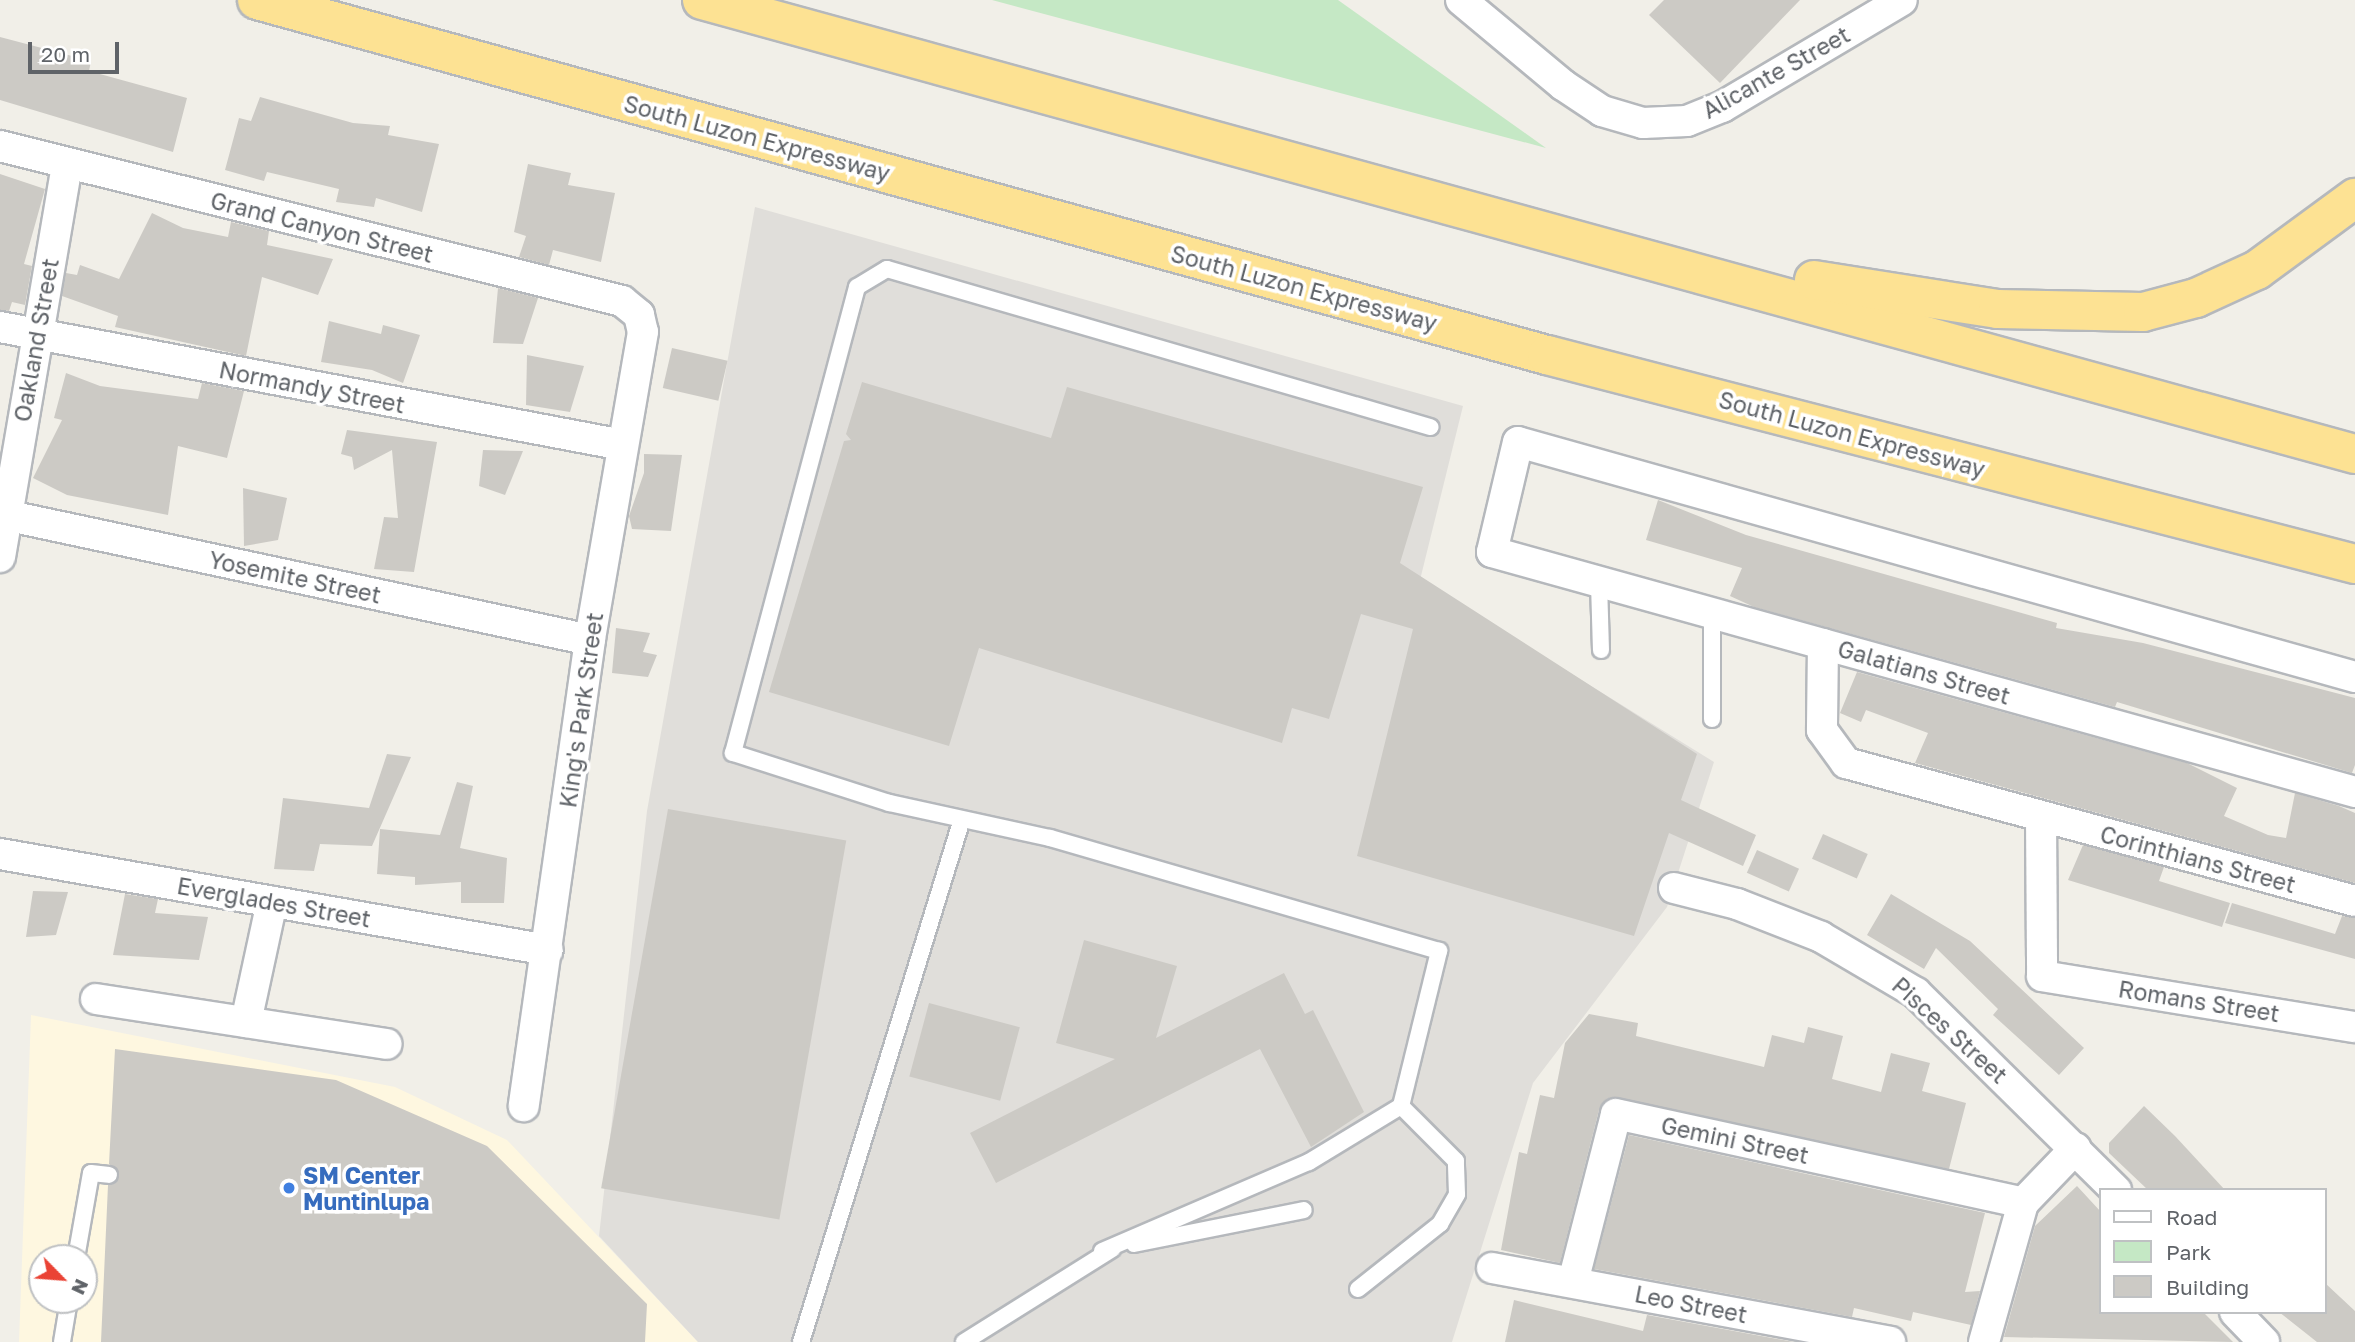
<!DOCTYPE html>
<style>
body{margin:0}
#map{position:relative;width:2355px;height:1342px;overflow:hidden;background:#f1efe8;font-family:"Golos Text",sans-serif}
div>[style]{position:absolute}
.commercial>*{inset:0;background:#fef7e0}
.industrial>*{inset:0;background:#e0deda}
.green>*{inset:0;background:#c5e8c5}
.building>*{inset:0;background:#cccac5;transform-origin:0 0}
.roads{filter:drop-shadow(2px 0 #b5b8bc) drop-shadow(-2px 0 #b5b8bc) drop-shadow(0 2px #b5b8bc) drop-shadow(0 -2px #b5b8bc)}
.service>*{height:16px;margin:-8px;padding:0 8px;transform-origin:8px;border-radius:8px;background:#fff}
.minor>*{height:30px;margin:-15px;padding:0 15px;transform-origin:15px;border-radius:15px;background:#fff}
.motorway>*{height:38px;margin:-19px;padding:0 19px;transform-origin:19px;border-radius:19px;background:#fde293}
.dots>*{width:19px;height:19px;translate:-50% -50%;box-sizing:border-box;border:4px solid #fff;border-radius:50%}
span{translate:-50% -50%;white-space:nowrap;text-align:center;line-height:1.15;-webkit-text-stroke:7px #fff;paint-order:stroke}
.street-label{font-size:23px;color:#5f6368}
.shop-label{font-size:23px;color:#366cbe;font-weight:700}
.left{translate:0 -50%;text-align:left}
.legend{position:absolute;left:2099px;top:1188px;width:228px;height:126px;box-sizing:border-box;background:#fff;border:2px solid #bfc1c3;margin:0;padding:9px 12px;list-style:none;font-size:21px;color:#5f6368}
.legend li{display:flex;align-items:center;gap:14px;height:35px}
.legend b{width:35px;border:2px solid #bfc1c3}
.north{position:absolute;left:28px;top:1244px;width:70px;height:70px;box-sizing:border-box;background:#fff;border:2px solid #bfc1c3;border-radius:50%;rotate:115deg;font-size:19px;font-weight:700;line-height:28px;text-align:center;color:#5f6368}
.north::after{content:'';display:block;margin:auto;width:24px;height:32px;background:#ea4335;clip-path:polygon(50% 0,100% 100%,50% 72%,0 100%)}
.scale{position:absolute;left:28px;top:42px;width:91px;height:32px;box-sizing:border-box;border:4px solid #5f6368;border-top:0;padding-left:9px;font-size:21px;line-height:24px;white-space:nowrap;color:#5f6368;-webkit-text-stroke:5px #fff;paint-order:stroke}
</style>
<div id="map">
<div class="commercial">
<i style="clip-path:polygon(evenodd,31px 1015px,395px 1087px,507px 1140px,698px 1342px,19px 1342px,31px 1015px,42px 1258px,84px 1258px,84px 1300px,42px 1300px,42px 1258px)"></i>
</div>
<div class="industrial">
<i style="clip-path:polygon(755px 207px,1463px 406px,1420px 580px,1714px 762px,1667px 907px,1533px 1083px,1452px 1342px,698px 1342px,599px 1236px,647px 811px)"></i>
</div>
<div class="green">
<i style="clip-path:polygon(992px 0,1338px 0,1546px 148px)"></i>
</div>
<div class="building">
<i style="clip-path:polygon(1664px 0,1800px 0,1720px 83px,1649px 15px)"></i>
<i style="clip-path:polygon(0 37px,91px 61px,89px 71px,187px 98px,173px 152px,0 100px)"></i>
<i style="clip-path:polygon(260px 97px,353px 123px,390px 126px,388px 135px,439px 144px,422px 212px,376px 198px,374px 207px,336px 202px,339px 189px,267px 172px,264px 181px,225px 170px,239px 118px,251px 121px)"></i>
<i style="clip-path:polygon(528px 164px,571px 173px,568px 185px,615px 193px,601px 262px,553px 250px,549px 265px,519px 257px,526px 236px,514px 232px)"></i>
<i style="clip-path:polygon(0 174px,45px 189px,24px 264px,32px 266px,25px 305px,12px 302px,9px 311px,0 310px)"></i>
<i style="clip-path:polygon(152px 213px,183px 228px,228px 237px,231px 222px,269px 231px,267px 245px,333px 259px,318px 295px,262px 277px,246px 356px,115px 327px,118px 316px,62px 296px,66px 273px,77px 275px,80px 265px,119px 279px)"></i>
<i style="clip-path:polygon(498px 288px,538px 298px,523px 344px,493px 343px)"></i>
<i style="clip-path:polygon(329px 321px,381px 334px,383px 325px,420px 335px,403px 383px,372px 370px,321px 362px)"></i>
<i style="left:672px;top:348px;width:57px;height:41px;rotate:13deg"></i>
<i style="clip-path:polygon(527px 355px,584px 366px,570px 412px,526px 405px)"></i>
<i style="clip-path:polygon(66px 373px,100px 386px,198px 399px,202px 383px,244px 391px,227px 458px,178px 446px,168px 515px,67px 495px,33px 478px,62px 420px,54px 418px)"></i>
<i style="clip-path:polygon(862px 382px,1051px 438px,1067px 387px,1423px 487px,1400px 563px,1697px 754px,1681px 800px,1756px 835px,1743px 866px,1669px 833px,1634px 936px,1357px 856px,1413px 629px,1361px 614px,1329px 719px,1292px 708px,1282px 743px,979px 648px,949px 746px,769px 692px,844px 441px,851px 440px,846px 434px)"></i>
<i style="clip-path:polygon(347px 430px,437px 442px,414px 572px,374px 569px,384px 517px,398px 518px,392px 450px,354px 470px,352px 457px,341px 454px)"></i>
<i style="clip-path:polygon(483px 450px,523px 451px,505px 495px,479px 486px)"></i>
<i style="clip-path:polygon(644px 454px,682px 455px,671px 531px,632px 529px,629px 516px,644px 473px)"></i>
<i style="clip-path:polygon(243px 488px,287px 498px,278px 540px,244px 546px)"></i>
<i style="clip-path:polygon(1658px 500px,1746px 535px,2057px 623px,2056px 628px,2143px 643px,2355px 698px,2355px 765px,2352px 773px,2117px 702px,2115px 707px,1754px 607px,1730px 596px,1742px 568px,1646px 540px)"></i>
<i style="clip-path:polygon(616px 628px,650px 633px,643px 652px,657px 655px,648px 677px,612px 673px)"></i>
<i style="clip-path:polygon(1857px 672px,2187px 763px,2237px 788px,2224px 816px,2268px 835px,2286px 838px,2295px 793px,2339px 806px,2355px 813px,2355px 883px,1915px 763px,1928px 733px,1866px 710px,1861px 722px,1840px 713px)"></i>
<i style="clip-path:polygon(387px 754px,411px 757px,372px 846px,320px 844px,314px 871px,274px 869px,283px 798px,369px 808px)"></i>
<i style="clip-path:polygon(457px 782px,473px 786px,460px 848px,507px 858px,504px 903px,461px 903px,461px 882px,415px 885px,415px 877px,377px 874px,380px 829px,440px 835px)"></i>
<i style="left:668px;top:809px;width:181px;height:385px;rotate:10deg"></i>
<i style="left:1823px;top:834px;width:49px;height:27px;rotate:24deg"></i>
<i style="clip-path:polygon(2083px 845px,2164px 867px,2159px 881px,2230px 903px,2222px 927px,2068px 880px)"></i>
<i style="left:1757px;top:850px;width:46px;height:25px;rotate:24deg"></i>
<i style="clip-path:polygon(33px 891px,68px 892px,56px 935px,26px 937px)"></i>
<i style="clip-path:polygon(125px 894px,158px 899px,155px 913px,208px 917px,199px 960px,113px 955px)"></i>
<i style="clip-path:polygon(1891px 894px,1970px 941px,2084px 1048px,2059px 1075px,1993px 1015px,1998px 1009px,1936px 948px,1924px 969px,1867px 935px)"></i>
<i style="clip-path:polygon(2232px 903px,2335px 934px,2342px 916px,2355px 918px,2355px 959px,2225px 923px)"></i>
<i style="clip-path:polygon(1084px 940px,1177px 966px,1156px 1038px,1284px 973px,1305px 1014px,1313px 1010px,1364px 1112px,1311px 1147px,1260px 1049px,996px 1183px,970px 1133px,1115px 1059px,1056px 1043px)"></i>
<i style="left:929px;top:1003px;width:94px;height:76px;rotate:15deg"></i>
<i style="clip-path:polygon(1589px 1014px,1638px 1023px,1636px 1036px,1764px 1067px,1772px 1035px,1804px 1043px,1808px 1027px,1843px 1036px,1832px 1079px,1881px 1092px,1891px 1053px,1930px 1063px,1922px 1091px,1966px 1103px,1949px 1169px,1612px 1097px,1599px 1110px,1560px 1263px,1501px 1250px,1519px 1152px,1527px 1154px,1540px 1095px,1554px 1098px,1565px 1043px)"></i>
<i style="clip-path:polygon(115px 1049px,336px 1080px,487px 1146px,647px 1304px,645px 1342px,101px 1342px,108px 1185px,119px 1175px,109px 1164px)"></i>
<i style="clip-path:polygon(2144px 1106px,2175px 1136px,2225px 1190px,2148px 1190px,2109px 1153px,2109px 1143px)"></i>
<i style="clip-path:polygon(1629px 1135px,1985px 1213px,1965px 1292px,1980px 1291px,1971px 1325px,1913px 1312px,1911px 1321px,1854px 1308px,1852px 1317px,1594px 1269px)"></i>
<i style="clip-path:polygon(2077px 1186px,2101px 1212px,2101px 1312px,2203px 1312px,2233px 1342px,2004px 1337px,2035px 1226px)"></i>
<i style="clip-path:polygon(2325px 1283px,2355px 1311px,2355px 1342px,2317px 1342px,2279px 1312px,2325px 1312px)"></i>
<i style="clip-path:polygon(1514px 1300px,1643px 1331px,1647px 1315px,1794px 1342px,1505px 1342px)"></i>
</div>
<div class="roads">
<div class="service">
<i style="left:1599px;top:583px;width:67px;rotate:88.3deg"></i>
<i style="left:1712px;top:613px;width:106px;rotate:90deg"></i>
<i style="left:1134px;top:1244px;width:173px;rotate:-11.3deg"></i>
<i style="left:1102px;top:1251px;width:225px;rotate:-23.3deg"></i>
<i style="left:1309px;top:1162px;width:108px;rotate:-31.3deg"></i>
<i style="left:1401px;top:1106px;width:160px;rotate:-76.2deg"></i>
<i style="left:1439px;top:951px;width:405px;rotate:-163.8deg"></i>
<i style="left:1050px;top:838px;width:165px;rotate:-167.7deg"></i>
<i style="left:889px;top:803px;width:164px;rotate:-162.2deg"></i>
<i style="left:733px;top:753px;width:482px;rotate:-75.1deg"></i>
<i style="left:857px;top:287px;width:35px;rotate:-31deg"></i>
<i style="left:887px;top:269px;width:566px;rotate:16.22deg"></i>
<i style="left:76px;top:1258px;width:86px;rotate:-80deg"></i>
<i style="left:91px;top:1173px;width:18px;rotate:6deg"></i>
<i style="left:1358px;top:1289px;width:105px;rotate:-38.4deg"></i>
<i style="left:1440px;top:1224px;width:34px;rotate:-60deg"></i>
<i style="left:1457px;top:1194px;width:33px;rotate:-92deg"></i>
<i style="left:1456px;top:1161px;width:78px;rotate:-135deg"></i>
<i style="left:62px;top:1342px;width:43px;rotate:-80.5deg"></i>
<i style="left:801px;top:1342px;width:547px;rotate:-72.89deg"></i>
<i style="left:964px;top:1342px;width:175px;rotate:-32.1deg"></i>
</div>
<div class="minor">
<i style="left:1461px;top:0;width:133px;rotate:39.8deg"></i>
<i style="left:1563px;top:85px;width:47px;rotate:33.7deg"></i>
<i style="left:1602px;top:111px;width:43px;rotate:16.3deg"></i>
<i style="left:1643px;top:123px;width:44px;rotate:-2.6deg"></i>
<i style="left:1687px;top:121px;width:38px;rotate:-22deg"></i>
<i style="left:1722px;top:107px;width:209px;rotate:-30.7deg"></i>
<i style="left:0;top:146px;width:641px;rotate:13.99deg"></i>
<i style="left:622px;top:301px;width:22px;rotate:39deg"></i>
<i style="left:639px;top:315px;width:17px;rotate:77deg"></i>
<i style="left:643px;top:332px;width:313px;rotate:99.8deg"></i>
<i style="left:590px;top:640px;width:471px;rotate:98.1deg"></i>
<i style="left:0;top:327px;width:634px;rotate:10.73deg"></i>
<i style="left:0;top:514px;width:603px;rotate:12.05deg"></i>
<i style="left:0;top:557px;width:399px;rotate:-80.3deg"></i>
<i style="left:1823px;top:644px;width:86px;rotate:90.7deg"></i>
<i style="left:1822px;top:730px;width:41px;rotate:54deg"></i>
<i style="left:1846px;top:763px;width:527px;rotate:15.17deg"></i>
<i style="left:2355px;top:677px;width:869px;rotate:-164.32deg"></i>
<i style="left:1518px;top:442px;width:113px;rotate:103.3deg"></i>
<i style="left:1492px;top:552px;width:896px;rotate:15.54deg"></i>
<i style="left:2041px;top:817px;width:159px;rotate:89.6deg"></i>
<i style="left:2042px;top:976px;width:317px;rotate:9.3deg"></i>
<i style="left:0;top:854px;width:556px;rotate:9.94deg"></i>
<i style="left:1674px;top:888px;width:65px;rotate:14.3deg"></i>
<i style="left:1737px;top:904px;width:90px;rotate:21.4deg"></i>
<i style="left:1821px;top:937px;width:110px;rotate:30.5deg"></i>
<i style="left:1916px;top:993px;width:281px;rotate:44.6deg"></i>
<i style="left:96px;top:999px;width:294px;rotate:8.8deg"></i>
<i style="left:246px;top:1022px;width:123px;rotate:-77.8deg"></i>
<i style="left:1492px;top:1268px;width:405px;rotate:10.5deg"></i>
<i style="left:1573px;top:1282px;width:173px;rotate:-75.6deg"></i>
<i style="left:1616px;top:1114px;width:417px;rotate:12.3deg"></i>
<i style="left:2235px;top:1312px;width:42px;rotate:46deg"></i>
<i style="left:1984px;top:1342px;width:144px;rotate:-74.3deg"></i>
<i style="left:2023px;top:1203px;width:76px;rotate:-46.1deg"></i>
</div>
<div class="motorway">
<i style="left:257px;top:0;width:1338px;rotate:15.39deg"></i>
<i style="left:1547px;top:355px;width:835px;rotate:14.5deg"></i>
<i style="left:702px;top:0;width:1714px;rotate:15.36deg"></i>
<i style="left:1814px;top:280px;width:186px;rotate:9deg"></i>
<i style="left:1998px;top:309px;width:145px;rotate:1.2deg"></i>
<i style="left:2143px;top:312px;width:55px;rotate:-14.8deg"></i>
<i style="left:2196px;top:298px;width:67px;rotate:-24.7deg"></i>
<i style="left:2257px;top:270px;width:122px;rotate:-36.3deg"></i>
</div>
</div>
<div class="dots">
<i style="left:289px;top:1188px;background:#3f7fe0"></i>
</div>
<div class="street-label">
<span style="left:1776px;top:72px;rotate:-29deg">Alicante Street</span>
<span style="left:757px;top:138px;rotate:15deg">South Luzon Expressway</span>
<span style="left:322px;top:227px;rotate:14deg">Grand Canyon Street</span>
<span style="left:1304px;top:288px;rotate:15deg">South Luzon Expressway</span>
<span style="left:36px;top:340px;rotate:-80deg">Oakland Street</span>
<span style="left:312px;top:387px;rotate:11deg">Normandy Street</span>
<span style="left:1852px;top:434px;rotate:15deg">South Luzon Expressway</span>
<span style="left:295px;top:577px;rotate:12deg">Yosemite Street</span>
<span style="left:1924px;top:672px;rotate:16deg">Galatians Street</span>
<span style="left:581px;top:710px;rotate:-82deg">King's Park Street</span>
<span style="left:2198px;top:859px;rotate:15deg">Corinthians Street</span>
<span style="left:274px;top:902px;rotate:10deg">Everglades Street</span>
<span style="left:2199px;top:1001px;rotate:9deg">Romans Street</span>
<span style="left:1950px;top:1030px;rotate:42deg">Pisces Street</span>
<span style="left:1735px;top:1140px;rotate:12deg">Gemini Street</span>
<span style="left:1691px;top:1304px;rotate:11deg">Leo Street</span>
</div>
<div class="shop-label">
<span class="left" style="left:303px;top:1188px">SM Center<br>Muntinlupa</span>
</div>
<ul class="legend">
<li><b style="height:9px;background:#fff"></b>Road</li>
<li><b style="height:19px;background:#c5e8c5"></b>Park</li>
<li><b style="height:19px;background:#cccac5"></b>Building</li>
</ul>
<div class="north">N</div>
<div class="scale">20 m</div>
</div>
